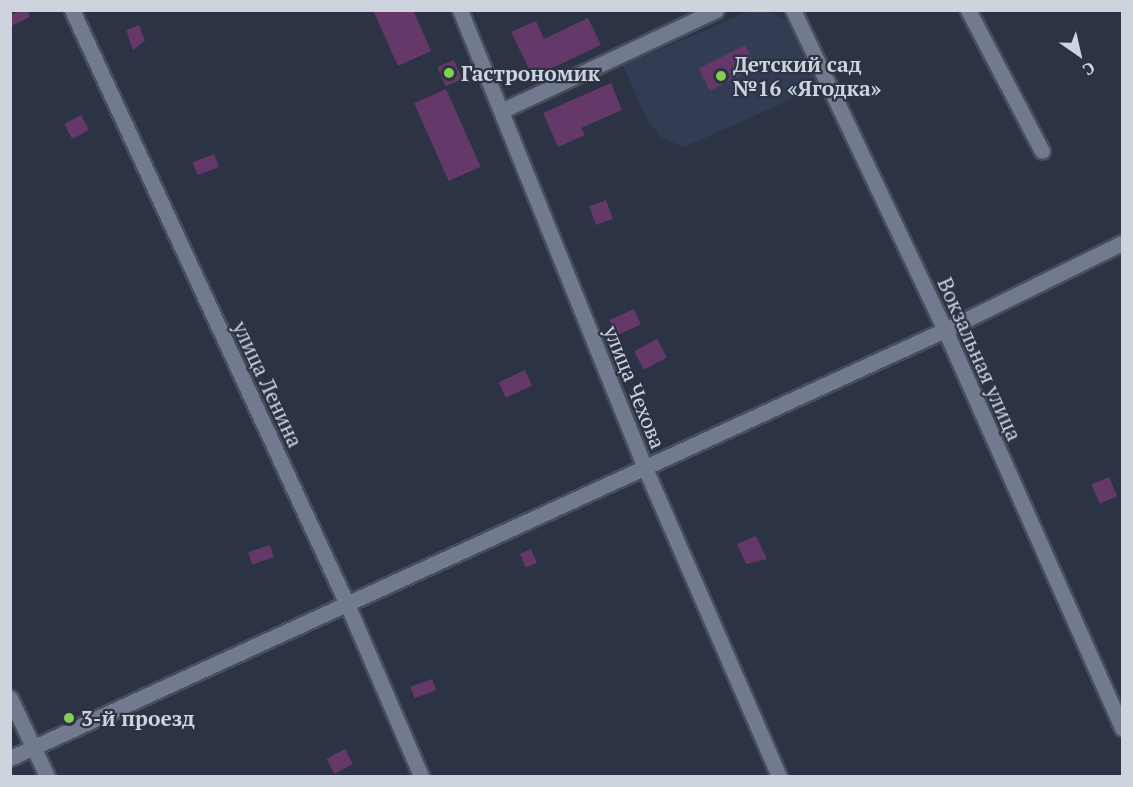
<!DOCTYPE html>
<meta charset="utf-8">
<style>
body{margin:0}
#map{position:relative;width:1133px;height:787px;overflow:hidden;background:#2c3344;font-family:"PT Serif",serif}
div>[style]{position:absolute}
.built>*{inset:0;background:#323c53}
.building>*{inset:0;background:#64396a;transform-origin:0 0}
.roads{filter:drop-shadow(2px 0 #484f5c) drop-shadow(-2px 0 #484f5c) drop-shadow(0 2px #484f5c) drop-shadow(0 -2px #484f5c)}
.minor>*{height:15px;margin:-7.5px;padding:0 7.5px;transform-origin:7.5px;border-radius:7.5px;background:#717a8e}
.dots>*{width:16px;height:16px;translate:-50% -50%;box-sizing:border-box;border:3px solid #2c3344;border-radius:50%}
span{translate:-50% -50%;white-space:nowrap;text-align:center;line-height:1.15;-webkit-text-stroke:4.5px #2c3344;paint-order:stroke}
.poi-label{font-size:21px;color:#ced4de;font-weight:700}
.left{translate:0 -50%;text-align:left}
.street-label{font-size:21px;color:#ced4de}
.frame{position:absolute;inset:0;border:12px solid #ced4de;pointer-events:none}
.north{position:absolute;left:1049px;top:24px;width:60px;height:60px;-webkit-text-stroke:4px #2c3344;paint-order:stroke;rotate:146deg;font-size:16px;font-weight:700;line-height:24px;text-align:center;color:#ced4de}
.north::after{content:'';display:block;margin:auto;width:21px;height:27px;background:#ced4de;clip-path:polygon(50% 0,100% 100%,50% 72%,0 100%)}
</style>
<div id="map">
<div class="built">
<i style="clip-path:polygon(750px 11px,769px 11px,787px 21px,819px 87px,684px 147px,661px 137px,647px 120px,623px 65px)"></i>
</div>
<div class="building">
<i style="clip-path:polygon(20px 10px,27px 10px,30px 17px,11px 26px,10px 15px)"></i>
<i style="clip-path:polygon(373px 10px,413px 10px,431px 51px,398px 66px)"></i>
<i style="clip-path:polygon(588px 18px,601px 45px,533px 77px,511px 32px,536px 21px,544px 39px)"></i>
<i style="clip-path:polygon(139px 25px,145px 41px,133px 50px,126px 30px)"></i>
<i style="left:745px;top:45px;width:25px;height:52px;rotate:63deg"></i>
<i style="left:454px;top:60px;width:21px;height:18px;rotate:67deg"></i>
<i style="clip-path:polygon(611px 83px,622px 110px,581px 128px,585px 135px,558px 147px,543px 113px)"></i>
<i style="left:446px;top:89px;width:85px;height:35px;rotate:66deg"></i>
<i style="left:81px;top:115px;width:17px;height:19px;rotate:62deg"></i>
<i style="left:214px;top:154px;width:14px;height:23px;rotate:69deg"></i>
<i style="left:606px;top:200px;width:20px;height:18px;rotate:70deg"></i>
<i style="left:634px;top:309px;width:17px;height:27px;rotate:66deg"></i>
<i style="left:657px;top:339px;width:21px;height:26px;rotate:62deg"></i>
<i style="left:525px;top:370px;width:17px;height:29px;rotate:65deg"></i>
<i style="left:1109px;top:477px;width:21px;height:19px;rotate:67deg"></i>
<i style="clip-path:polygon(756px 536px,767px 559px,746px 564px,737px 544px)"></i>
<i style="left:270px;top:545px;width:13px;height:23px;rotate:72deg"></i>
<i style="left:531px;top:549px;width:15px;height:12px;rotate:67deg"></i>
<i style="left:432px;top:679px;width:12px;height:23px;rotate:70deg"></i>
<i style="left:345px;top:749px;width:17px;height:21px;rotate:62deg"></i>
</div>
<div class="roads">
<div class="minor">
<i style="left:72px;top:10px;width:655px;rotate:65.16deg"></i>
<i style="left:347px;top:604px;width:187px;rotate:66.7deg"></i>
<i style="left:460px;top:10px;width:494px;rotate:68deg"></i>
<i style="left:645px;top:468px;width:336px;rotate:66.5deg"></i>
<i style="left:793px;top:10px;width:354px;rotate:64.6deg"></i>
<i style="left:945px;top:330px;width:436px;rotate:66deg"></i>
<i style="left:968px;top:10px;width:159px;rotate:62.3deg"></i>
<i style="left:503px;top:110px;width:235px;rotate:-25.1deg"></i>
<i style="left:10px;top:698px;width:86px;rotate:64.6deg"></i>
<i style="left:10px;top:758px;width:1028px;rotate:-24.6deg"></i>
<i style="left:945px;top:330px;width:197px;rotate:-26.2deg"></i>
</div>
</div>
<div class="dots">
<i style="left:449px;top:73px;background:#84cf4d"></i>
<i style="left:721px;top:76px;background:#84cf4d"></i>
<i style="left:69px;top:718px;background:#84cf4d"></i>
</div>
<div class="poi-label">
<span class="left" style="left:733px;top:76px">Детский сад<br>№16 «Ягодка»</span>
<span class="left" style="left:461px;top:73px">Гастрономик</span>
<span class="left" style="left:81px;top:718px">3-й проезд</span>
</div>
<div class="street-label">
<span style="left:980px;top:359px;rotate:66deg">Вокзальная улица</span>
<span style="left:268px;top:384px;rotate:65deg">улица Ленина</span>
<span style="left:635px;top:387px;rotate:68deg">улица Чехова</span>
</div>
<div class="frame"></div>
<div class="north">С</div>
</div>
